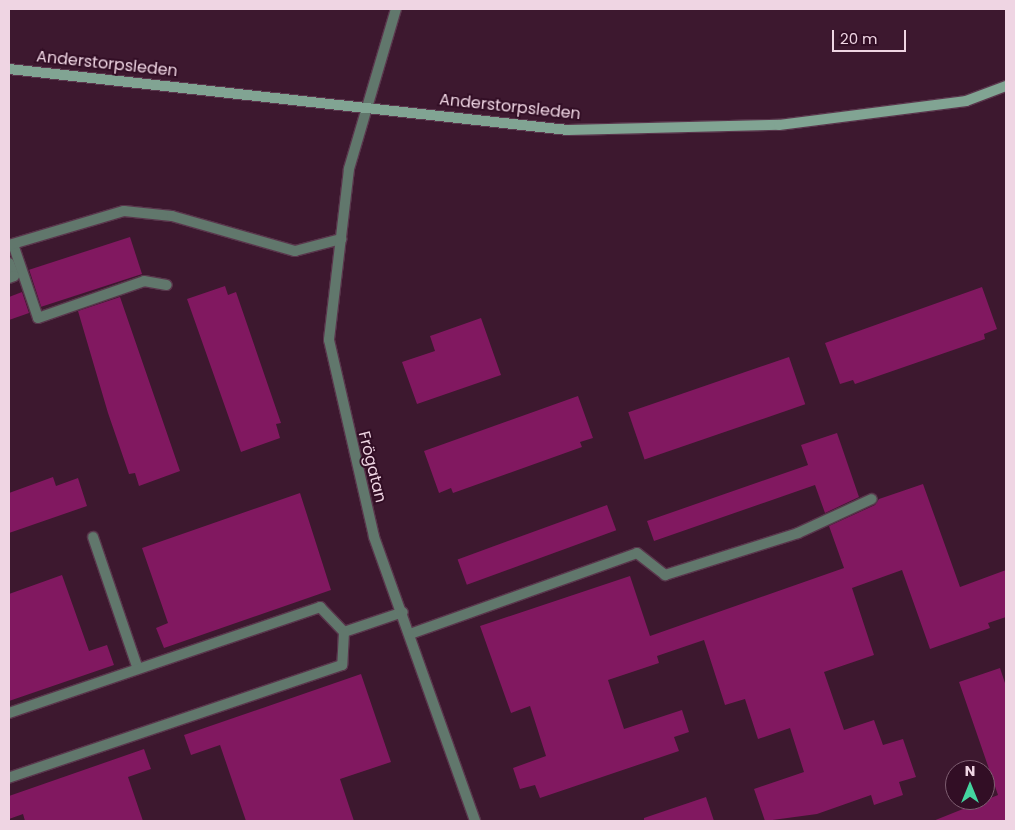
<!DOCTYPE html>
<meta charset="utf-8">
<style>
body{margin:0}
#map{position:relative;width:1015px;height:830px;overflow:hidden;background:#3d182f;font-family:Poppins,sans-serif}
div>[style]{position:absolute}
.building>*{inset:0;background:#811860;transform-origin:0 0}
.roads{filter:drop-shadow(1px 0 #59364c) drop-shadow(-1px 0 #59364c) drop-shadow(0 1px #59364c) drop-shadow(0 -1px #59364c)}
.service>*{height:10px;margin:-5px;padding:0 5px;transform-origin:5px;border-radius:5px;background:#61776c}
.minor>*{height:10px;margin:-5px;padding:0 5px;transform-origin:5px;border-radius:5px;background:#61776c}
.secondary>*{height:10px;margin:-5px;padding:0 5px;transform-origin:5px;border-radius:5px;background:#81a493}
span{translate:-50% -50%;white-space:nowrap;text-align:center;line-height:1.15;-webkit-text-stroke:4px #320e25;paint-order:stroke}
.street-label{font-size:16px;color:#efd5e3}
.frame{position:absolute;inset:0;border:10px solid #efd5e3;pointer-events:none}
.north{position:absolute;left:945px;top:760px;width:50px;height:50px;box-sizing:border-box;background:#320e25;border:1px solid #7e5e71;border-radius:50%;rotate:0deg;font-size:14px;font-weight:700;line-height:20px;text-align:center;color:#efd5e3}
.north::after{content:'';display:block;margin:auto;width:18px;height:22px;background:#44d49f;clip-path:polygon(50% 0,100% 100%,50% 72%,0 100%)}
.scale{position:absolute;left:832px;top:30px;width:74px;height:22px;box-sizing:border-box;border:2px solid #efd5e3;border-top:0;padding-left:6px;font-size:15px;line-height:18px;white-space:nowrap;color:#efd5e3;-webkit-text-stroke:4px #320e25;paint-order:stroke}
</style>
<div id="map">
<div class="building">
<i style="left:130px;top:237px;width:39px;height:106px;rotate:72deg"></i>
<i style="clip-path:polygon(225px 286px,228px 295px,236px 292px,281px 423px,276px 424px,280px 438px,241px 452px,187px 299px)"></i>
<i style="clip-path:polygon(982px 287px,997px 329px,984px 334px,985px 339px,855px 384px,853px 380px,840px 384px,825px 343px)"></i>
<i style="clip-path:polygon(22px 292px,29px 313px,9px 320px,9px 297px)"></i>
<i style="clip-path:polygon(120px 297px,180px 471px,139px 486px,135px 473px,129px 474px,108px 413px,78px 311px)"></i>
<i style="clip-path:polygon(481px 318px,501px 375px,417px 404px,402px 362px,435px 351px,430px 336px)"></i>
<i style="left:789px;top:357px;width:50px;height:170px;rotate:71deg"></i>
<i style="clip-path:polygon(578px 396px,593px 438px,580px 442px,582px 447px,453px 493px,451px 488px,439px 493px,424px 451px)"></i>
<i style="clip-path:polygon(837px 433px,859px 497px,825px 513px,815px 485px,654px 541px,647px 521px,808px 465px,801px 445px)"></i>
<i style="clip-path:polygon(53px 477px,56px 486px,78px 478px,87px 506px,9px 533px,9px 493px)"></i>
<i style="clip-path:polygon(923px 484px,960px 587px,1006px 570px,1006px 617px,988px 623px,990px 628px,930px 649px,902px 570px,852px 588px,874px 655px,824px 672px,844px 730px,874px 720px,883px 745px,903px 739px,916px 777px,899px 782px,903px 795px,874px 805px,871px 795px,817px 814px,765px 821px,754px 789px,804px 772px,790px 728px,758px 739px,745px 699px,725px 705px,704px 640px,657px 656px,659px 663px,608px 680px,624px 729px,682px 710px,689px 732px,674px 737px,679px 751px,540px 798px,535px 785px,520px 789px,513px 768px,546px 756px,530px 706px,511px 713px,480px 626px,630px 576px,650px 636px,844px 568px,829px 526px,875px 505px,879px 499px)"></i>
<i style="clip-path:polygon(300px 493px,331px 590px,164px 648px,156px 628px,168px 623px,142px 548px)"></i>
<i style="left:607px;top:505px;width:27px;height:159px;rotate:70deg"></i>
<i style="clip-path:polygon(62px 575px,89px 651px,107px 645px,114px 665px,9px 701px,9px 594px)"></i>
<i style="clip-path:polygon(1000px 668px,1006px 686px,1006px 821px,933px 821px,998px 795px,959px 682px)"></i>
<i style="clip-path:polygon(361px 674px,391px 762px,340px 779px,354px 821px,246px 821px,220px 745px,191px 755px,184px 735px)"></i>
<i style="clip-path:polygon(144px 749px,151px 769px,128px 777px,143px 821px,25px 821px,23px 814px,9px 819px,9px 796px)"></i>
<i style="clip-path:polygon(706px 797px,714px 821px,644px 821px,644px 818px)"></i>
</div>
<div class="roads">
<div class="service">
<i style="left:13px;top:244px;width:78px;rotate:71.3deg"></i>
<i style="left:38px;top:318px;width:112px;rotate:-19.2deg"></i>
<i style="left:144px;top:281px;width:23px;rotate:10deg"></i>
<i style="left:9px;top:245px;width:120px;rotate:-16.5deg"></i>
<i style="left:124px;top:211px;width:48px;rotate:5.9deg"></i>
<i style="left:172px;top:216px;width:128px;rotate:15.9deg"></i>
<i style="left:295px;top:251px;width:48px;rotate:-14.6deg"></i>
<i style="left:9px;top:263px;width:14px;rotate:69deg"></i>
<i style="left:14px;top:276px;width:5px;rotate:158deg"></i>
<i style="left:798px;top:533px;width:81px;rotate:-24.7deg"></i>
<i style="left:93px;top:537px;width:139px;rotate:71.2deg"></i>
<i style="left:344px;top:632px;width:62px;rotate:-18.7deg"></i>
<i style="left:9px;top:713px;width:329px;rotate:-18.8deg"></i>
<i style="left:320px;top:607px;width:35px;rotate:46deg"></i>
<i style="left:344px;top:632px;width:33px;rotate:93deg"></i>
<i style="left:342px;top:665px;width:352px;rotate:161.3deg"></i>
</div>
<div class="minor">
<i style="left:396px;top:9px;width:167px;rotate:106.4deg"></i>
<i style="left:349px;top:169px;width:172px;rotate:96.7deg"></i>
<i style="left:329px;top:340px;width:202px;rotate:77.1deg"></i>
<i style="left:374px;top:537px;width:301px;rotate:70.4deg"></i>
<i style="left:410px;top:634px;width:241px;rotate:-19.6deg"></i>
<i style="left:637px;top:553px;width:36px;rotate:38deg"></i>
<i style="left:665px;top:575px;width:139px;rotate:-17.5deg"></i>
</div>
<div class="secondary">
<i style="left:9px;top:69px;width:562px;rotate:6.23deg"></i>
<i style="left:568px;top:130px;width:211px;rotate:-1.4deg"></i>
<i style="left:779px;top:125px;width:189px;rotate:-7.3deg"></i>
<i style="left:966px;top:101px;width:43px;rotate:-20.6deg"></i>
</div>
</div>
<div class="street-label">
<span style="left:107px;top:64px;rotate:6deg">Anderstorpsleden</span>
<span style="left:510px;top:107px;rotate:6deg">Anderstorpsleden</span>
<span style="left:372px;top:467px;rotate:76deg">Frögatan</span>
</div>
<div class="frame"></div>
<div class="north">N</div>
<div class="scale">20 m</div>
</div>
